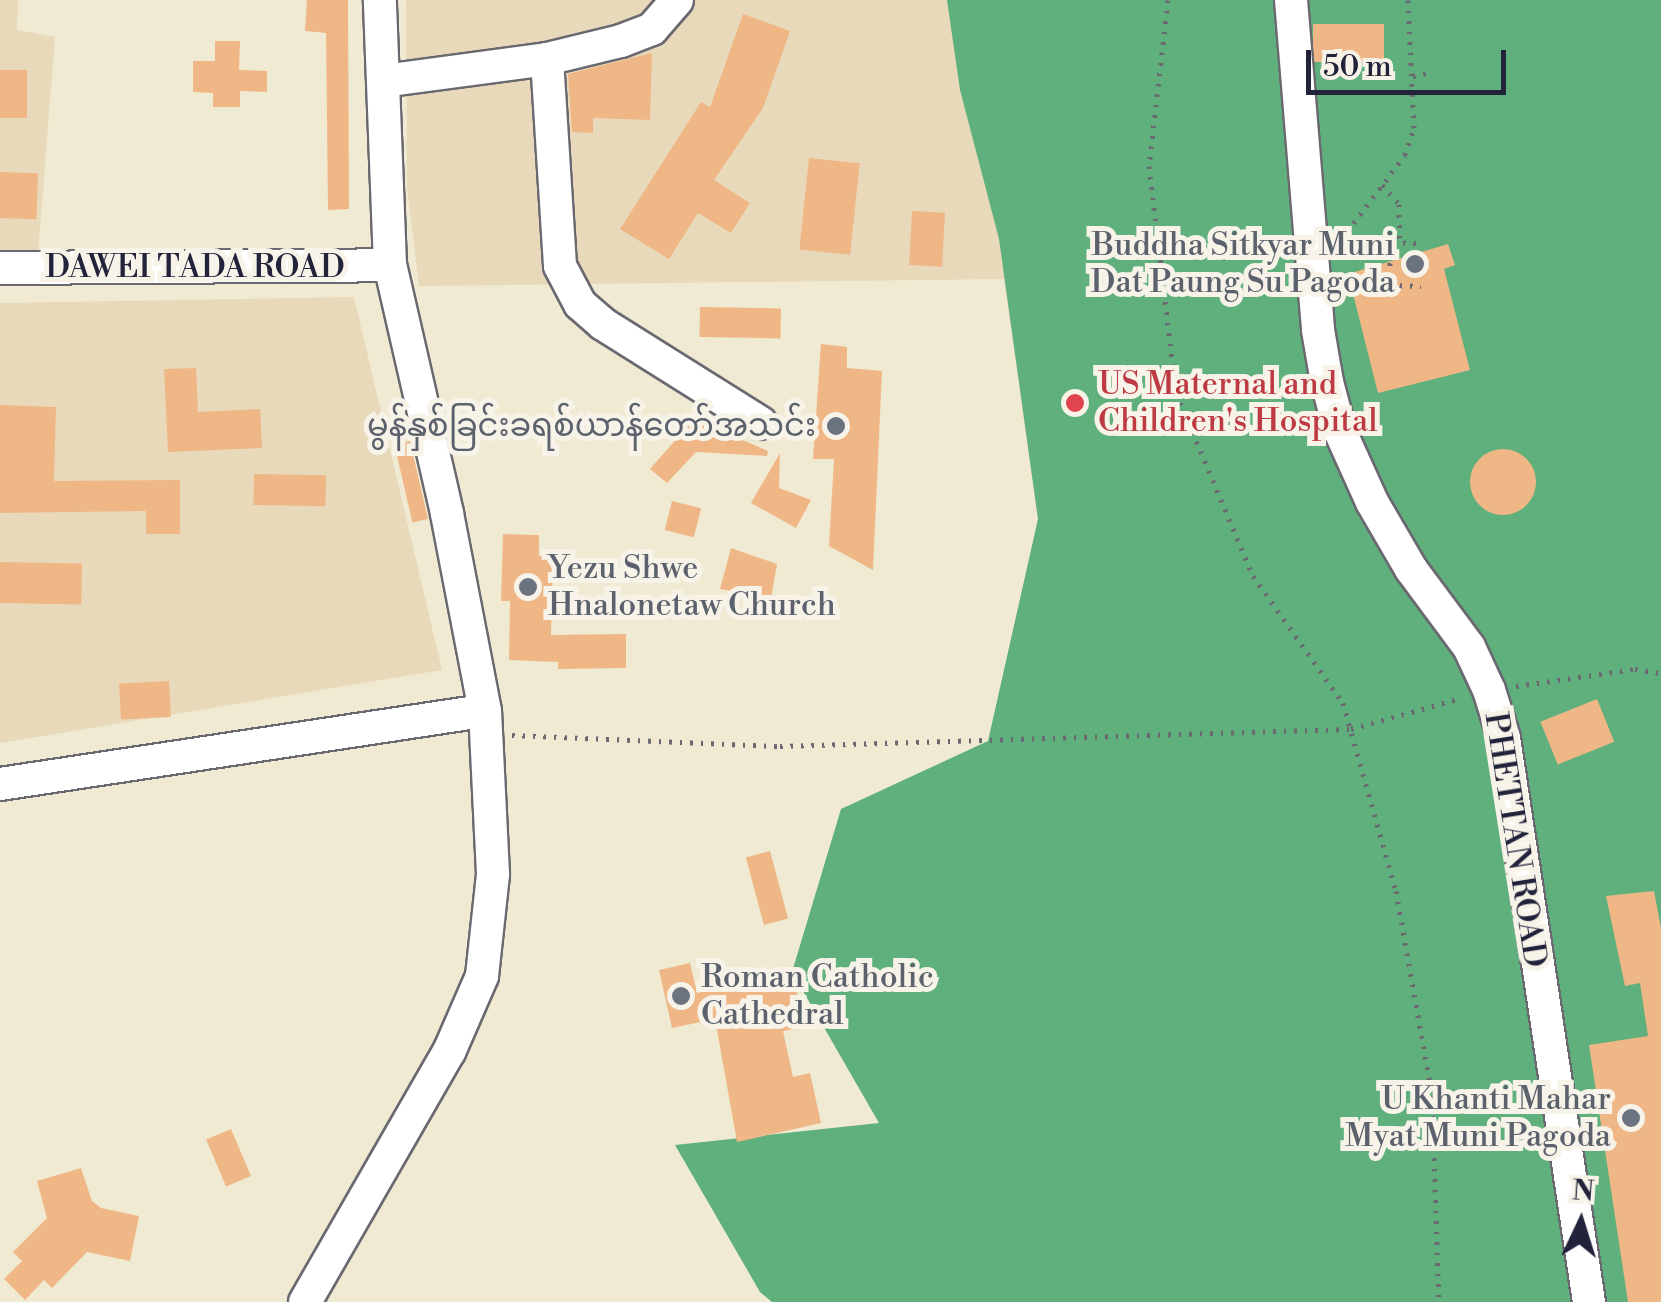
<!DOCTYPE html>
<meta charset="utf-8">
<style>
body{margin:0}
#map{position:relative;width:1661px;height:1302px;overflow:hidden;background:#f0ead3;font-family:"Libre Bodoni","Noto Sans Myanmar",serif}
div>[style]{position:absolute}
.built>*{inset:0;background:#e8d9ba}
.forest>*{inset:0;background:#5fb07d}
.building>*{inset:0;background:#f0b786;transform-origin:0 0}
.round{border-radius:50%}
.path>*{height:5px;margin-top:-2.5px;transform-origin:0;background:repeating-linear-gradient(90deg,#6a6870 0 2.5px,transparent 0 10.5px)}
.roads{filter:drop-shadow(2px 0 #6a6870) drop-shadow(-2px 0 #6a6870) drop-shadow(0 2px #6a6870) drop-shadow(0 -2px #6a6870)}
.minor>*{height:32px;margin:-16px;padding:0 16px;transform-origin:16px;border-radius:16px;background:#fff}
.dots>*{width:28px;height:28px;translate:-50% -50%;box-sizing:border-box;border:5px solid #f7f3e8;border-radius:50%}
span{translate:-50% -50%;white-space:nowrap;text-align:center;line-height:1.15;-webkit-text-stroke:10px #f7f3e8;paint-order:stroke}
.worship-label{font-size:32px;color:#5b616d}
.right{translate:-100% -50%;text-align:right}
.left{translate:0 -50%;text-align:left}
.street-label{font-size:32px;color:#22223b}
.health-label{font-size:32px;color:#be3a42}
.north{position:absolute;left:1531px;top:1172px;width:100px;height:100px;-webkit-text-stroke:8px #f7f3e8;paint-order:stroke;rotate:4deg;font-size:28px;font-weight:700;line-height:40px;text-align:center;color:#22223b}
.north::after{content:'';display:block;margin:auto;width:35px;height:45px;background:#22223b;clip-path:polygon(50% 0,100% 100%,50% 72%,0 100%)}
.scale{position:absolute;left:1306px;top:50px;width:200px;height:45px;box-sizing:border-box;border:5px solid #22223b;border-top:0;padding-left:12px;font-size:30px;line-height:35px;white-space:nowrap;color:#22223b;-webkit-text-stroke:8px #f7f3e8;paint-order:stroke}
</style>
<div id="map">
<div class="built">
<i style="clip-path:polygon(0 0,18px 0,17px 30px,55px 37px,38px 254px,0 254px)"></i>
<i style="clip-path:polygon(406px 0,1090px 0,1157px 691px,998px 697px,1038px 519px,1004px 279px,419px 286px,407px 187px)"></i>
<i style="clip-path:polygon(354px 297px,442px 670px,0 743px,0 303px)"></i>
</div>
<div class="forest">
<i style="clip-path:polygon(947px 0,1661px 0,1661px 1302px,772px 1302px,760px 1292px,675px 1145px,879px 1123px,792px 972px,841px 809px,988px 741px,1038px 519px,999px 239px,960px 90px)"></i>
</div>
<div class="building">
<i style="clip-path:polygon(307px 0,348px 0,349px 209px,328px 210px,326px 33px,305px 31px)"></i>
<i style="clip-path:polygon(743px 14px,790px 31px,763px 108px,714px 180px,750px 203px,731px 233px,698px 213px,669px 259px,620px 229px,701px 102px,710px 107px)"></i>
<i style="left:1384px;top:24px;width:38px;height:71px;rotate:90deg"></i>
<i style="clip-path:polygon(215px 41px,240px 41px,239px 70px,267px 71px,267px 92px,240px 91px,240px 107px,213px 107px,213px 93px,193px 92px,193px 61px,215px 61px)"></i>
<i style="clip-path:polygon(652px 53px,650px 120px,593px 118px,593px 133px,572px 132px,568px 74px)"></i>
<i style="left:0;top:70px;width:27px;height:48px"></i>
<i style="left:809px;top:158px;width:51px;height:92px;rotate:6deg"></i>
<i style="left:0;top:172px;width:38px;height:46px;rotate:2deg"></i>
<i style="left:912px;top:211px;width:33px;height:54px;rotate:3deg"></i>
<i style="clip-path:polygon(1448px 244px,1455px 265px,1444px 269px,1470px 370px,1378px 393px,1348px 274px)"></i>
<i style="left:700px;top:307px;width:81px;height:30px;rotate:1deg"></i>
<i style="clip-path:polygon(821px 344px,847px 347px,847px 368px,882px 371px,873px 570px,829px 546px,834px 459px,813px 459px)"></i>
<i style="clip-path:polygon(196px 368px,198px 412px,260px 409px,262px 448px,168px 452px,164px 369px)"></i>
<i style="clip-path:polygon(0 405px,56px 407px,54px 481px,180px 480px,180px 534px,146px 534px,146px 511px,0 513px)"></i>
<i style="clip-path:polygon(694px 419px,768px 451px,767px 456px,696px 452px,667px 483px,650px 469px)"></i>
<i style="left:410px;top:441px;width:80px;height:16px;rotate:77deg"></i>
<i class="round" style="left:1470px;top:449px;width:66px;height:66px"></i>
<i style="clip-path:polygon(780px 453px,779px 488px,811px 500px,796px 528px,751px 503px)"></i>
<i style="left:254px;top:474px;width:72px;height:31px;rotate:1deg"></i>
<i style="left:672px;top:501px;width:30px;height:30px;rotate:14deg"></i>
<i style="clip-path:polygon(503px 534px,539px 535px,539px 556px,553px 557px,551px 635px,626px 634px,626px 668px,558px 669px,558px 662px,509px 660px,510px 601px,501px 601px)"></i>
<i style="clip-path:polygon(731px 548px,777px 564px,771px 598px,720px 589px)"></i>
<i style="left:0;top:562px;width:82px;height:41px;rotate:1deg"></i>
<i style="left:169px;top:681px;width:36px;height:50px;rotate:87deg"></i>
<i style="left:1597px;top:699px;width:46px;height:61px;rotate:68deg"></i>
<i style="left:770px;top:851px;width:70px;height:25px;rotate:75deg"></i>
<i style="clip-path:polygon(1654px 891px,1661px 928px,1661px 1302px,1628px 1302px,1589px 1045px,1648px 1036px,1640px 983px,1625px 986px,1606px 896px)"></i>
<i style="clip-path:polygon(690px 963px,697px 993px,792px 972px,805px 1027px,783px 1031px,793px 1077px,810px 1073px,821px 1123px,737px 1142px,715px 1019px,672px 1028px,659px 970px)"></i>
<i style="left:231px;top:1129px;width:51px;height:27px;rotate:67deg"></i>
<i style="clip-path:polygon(81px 1168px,92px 1201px,101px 1208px,139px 1216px,130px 1261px,87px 1252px,52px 1288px,44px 1280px,25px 1300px,4px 1279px,22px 1261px,13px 1252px,47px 1218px,37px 1181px)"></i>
</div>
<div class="path">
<i style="left:1168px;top:0;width:167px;rotate:96.5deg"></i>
<i style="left:1149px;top:166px;width:229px;rotate:83.2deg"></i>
<i style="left:1176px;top:393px;width:199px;rotate:67.2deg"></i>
<i style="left:1253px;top:576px;width:156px;rotate:54.7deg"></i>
<i style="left:1343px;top:703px;width:195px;rotate:74.3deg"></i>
<i style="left:1396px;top:891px;width:207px;rotate:80deg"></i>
<i style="left:1432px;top:1095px;width:207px;rotate:88.1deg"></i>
<i style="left:1413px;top:76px;width:19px;rotate:-12deg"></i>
<i style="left:1382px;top:185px;width:25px;rotate:48deg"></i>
<i style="left:1399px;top:204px;width:39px;rotate:89deg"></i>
<i style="left:1341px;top:240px;width:106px;rotate:-53deg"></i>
<i style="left:1405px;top:155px;width:28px;rotate:-72deg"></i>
<i style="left:1414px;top:128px;width:128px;rotate:-92.7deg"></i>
<i style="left:1416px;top:243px;width:25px;rotate:-178deg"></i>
<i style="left:1391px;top:242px;width:43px;rotate:92.7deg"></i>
<i style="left:1389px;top:285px;width:32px;rotate:2deg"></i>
<i style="left:1339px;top:257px;width:52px;rotate:-7.7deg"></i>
<i style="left:1516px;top:686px;width:120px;rotate:-8.1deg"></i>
<i style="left:1635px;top:669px;width:26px;rotate:9deg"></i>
<i style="left:512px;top:735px;width:268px;rotate:2.4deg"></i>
<i style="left:780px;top:746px;width:571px;rotate:-1.71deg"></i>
<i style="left:1351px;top:729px;width:114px;rotate:-15.7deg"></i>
</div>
<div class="roads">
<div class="minor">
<i style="left:1291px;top:0;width:331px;rotate:85.3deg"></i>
<i style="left:1318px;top:330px;width:53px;rotate:80.2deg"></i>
<i style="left:1327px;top:382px;width:51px;rotate:75.1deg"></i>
<i style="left:1340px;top:431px;width:78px;rotate:65.7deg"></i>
<i style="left:1372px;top:502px;width:78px;rotate:59.8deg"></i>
<i style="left:1411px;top:569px;width:97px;rotate:53.4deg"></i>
<i style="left:1469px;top:647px;width:47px;rotate:65.1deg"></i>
<i style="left:1489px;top:690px;width:50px;rotate:72.6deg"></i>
<i style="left:1504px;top:738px;width:570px;rotate:81.43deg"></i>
<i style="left:547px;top:59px;width:207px;rotate:86.4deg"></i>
<i style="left:560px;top:266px;width:43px;rotate:62.2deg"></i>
<i style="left:580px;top:304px;width:30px;rotate:41deg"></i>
<i style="left:603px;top:324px;width:186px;rotate:32.1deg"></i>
<i style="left:383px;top:81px;width:165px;rotate:-7.6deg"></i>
<i style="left:547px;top:59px;width:76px;rotate:-13.7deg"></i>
<i style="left:621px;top:41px;width:33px;rotate:-21deg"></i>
<i style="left:652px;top:29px;width:38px;rotate:-49deg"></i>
<i style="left:0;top:268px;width:390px;rotate:-0.4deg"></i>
<i style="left:0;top:784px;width:490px;rotate:-8.6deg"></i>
<i style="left:305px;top:1302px;width:289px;rotate:-60.1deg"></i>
<i style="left:449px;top:1052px;width:83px;rotate:-66.5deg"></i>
<i style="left:482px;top:976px;width:103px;rotate:-83.8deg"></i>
<i style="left:493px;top:874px;width:163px;rotate:-92.8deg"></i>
<i style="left:485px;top:711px;width:202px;rotate:-100.9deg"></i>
<i style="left:447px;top:513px;width:254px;rotate:-102.9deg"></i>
<i style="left:390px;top:265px;width:265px;rotate:-92.2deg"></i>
</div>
</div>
<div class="dots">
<i style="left:1415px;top:264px;background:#6b7280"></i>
<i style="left:1075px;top:403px;background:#e0444e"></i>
<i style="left:836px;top:426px;background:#6b7280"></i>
<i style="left:528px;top:587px;background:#6b7280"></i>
<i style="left:681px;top:996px;background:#6b7280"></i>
<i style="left:1631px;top:1118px;background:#6b7280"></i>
</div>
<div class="worship-label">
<span class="right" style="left:1395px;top:264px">Buddha Sitkyar Muni<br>Dat Paung Su Pagoda</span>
<span class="right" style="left:816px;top:426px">မွန်နှစ်ခြင်းခရစ်ယာန်တော်အသင်း</span>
<span class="left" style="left:548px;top:587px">Yezu Shwe<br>Hnalonetaw Church</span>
<span class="left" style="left:701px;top:996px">Roman Catholic<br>Cathedral</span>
<span class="right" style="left:1611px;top:1118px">U Khanti Mahar<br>Myat Muni Pagoda</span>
</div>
<div class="street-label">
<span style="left:195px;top:267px">DAWEI TADA ROAD</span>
<span style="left:1515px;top:840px;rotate:81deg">PHETTAN ROAD</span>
</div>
<div class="health-label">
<span class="left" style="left:1098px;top:403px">US Maternal and<br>Children's Hospital</span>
</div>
<div class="north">N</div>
<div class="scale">50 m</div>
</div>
